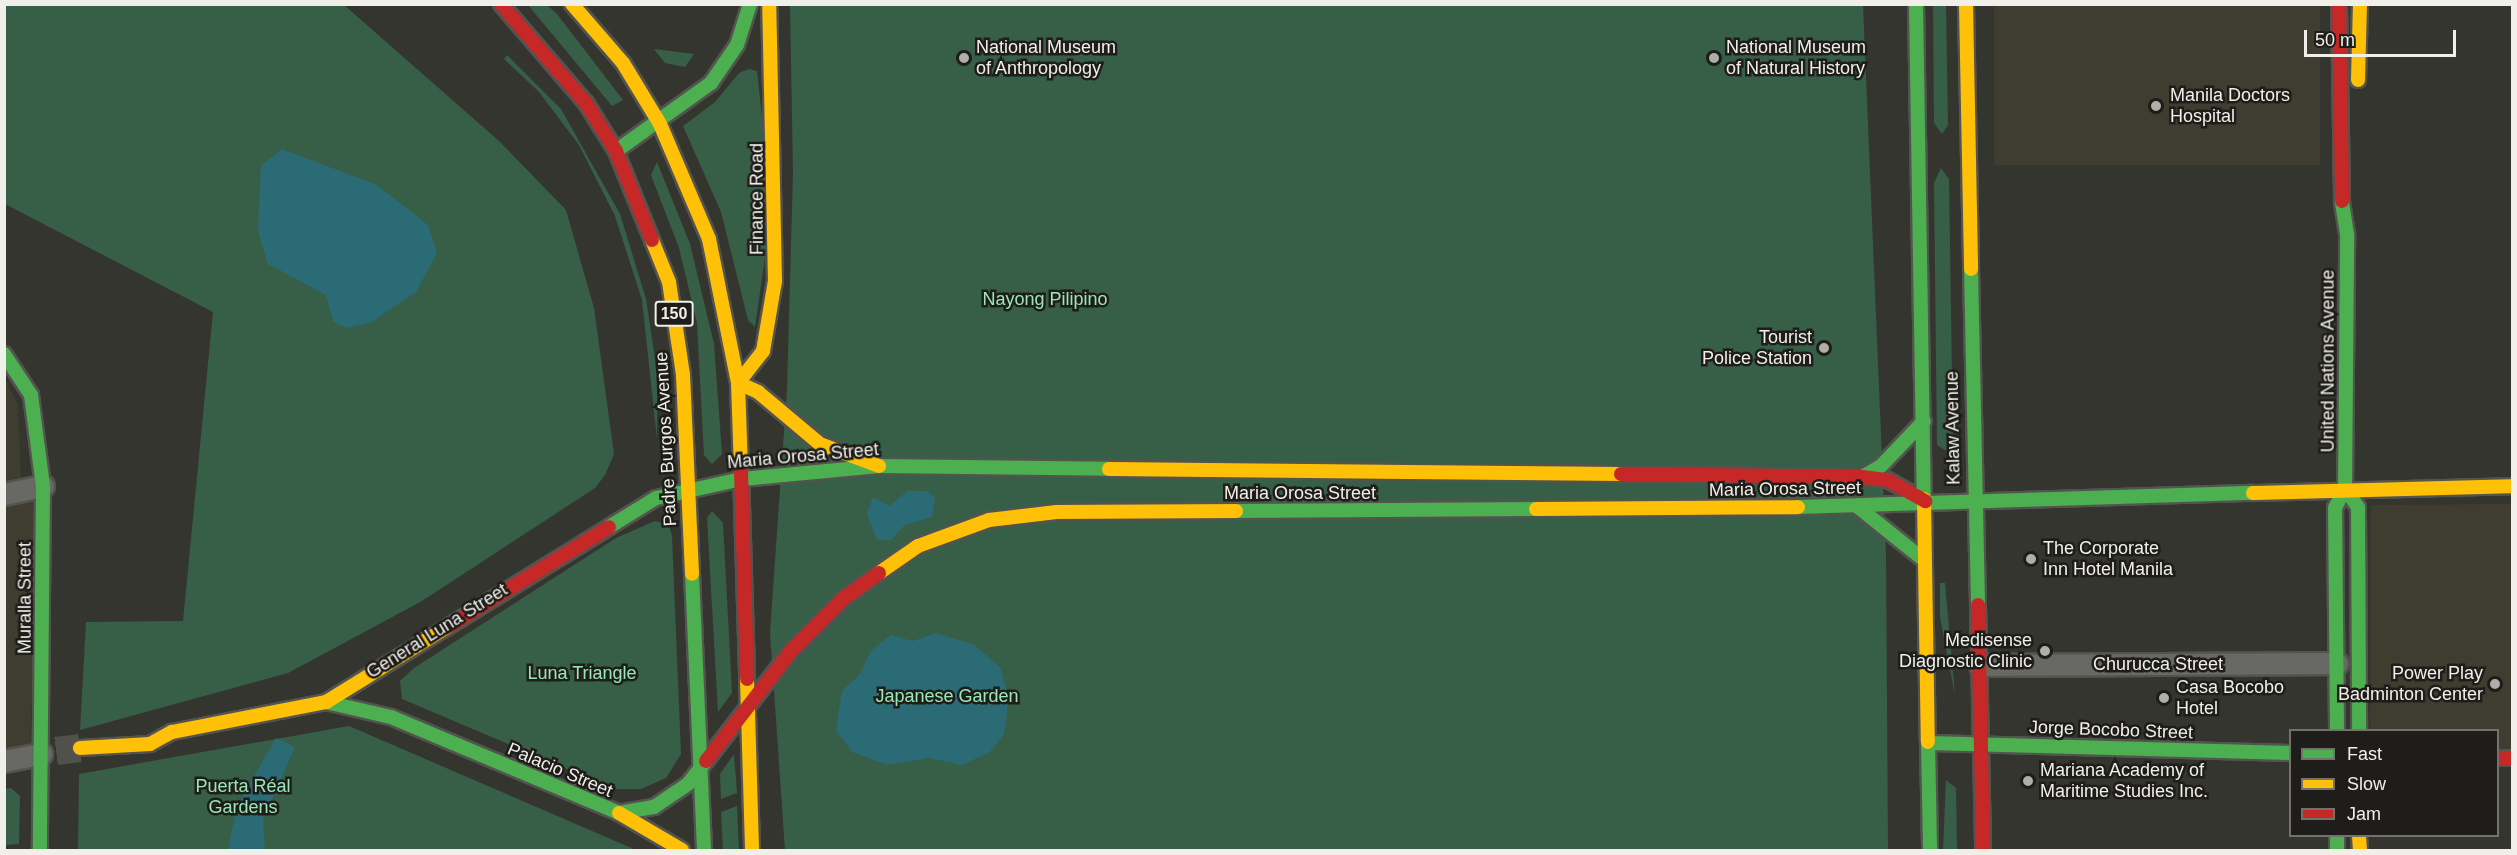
<!DOCTYPE html>
<meta charset="utf-8">
<style>
body{margin:0}
#map{position:relative;width:2517px;height:855px;overflow:hidden;background:#353530;font-family:Helvetica,sans-serif}
div>[style]{position:absolute}
.built>*{inset:0;background:#3f3d30;transform-origin:0 0}
.green>*{inset:0;background:#375f47}
.water>*{inset:0;background:#2a6b76}
.secondary-tunnel>*{height:28px;margin-top:-14px;transform-origin:0;background:repeating-linear-gradient(90deg,#51514c 0 28px,transparent 0 42px)}
.roads{filter:drop-shadow(2px 0 #53534f) drop-shadow(-2px 0 #53534f) drop-shadow(0 2px #53534f) drop-shadow(0 -2px #53534f)}
.street>*{height:21px;margin:-10.5px;padding:0 10.5px;transform-origin:10.5px;border-radius:10.5px;background:#686865}
.fast>*{height:14px;margin:-7px;padding:0 7px;transform-origin:7px;border-radius:7px;background:#4caf50}
.slow>*{height:14px;margin:-7px;padding:0 7px;transform-origin:7px;border-radius:7px;background:#ffc107}
.jam>*{height:14px;margin:-7px;padding:0 7px;transform-origin:7px;border-radius:7px;background:#c62828}
.dots>*{width:16px;height:16px;translate:-50% -50%;box-sizing:border-box;border:3px solid #1e1d19;border-radius:50%}
span{translate:-50% -50%;white-space:nowrap;text-align:center;line-height:1.15;-webkit-text-stroke:5px #1e1d19;paint-order:stroke}
.shield-label span{padding:2px 4px;background:#1e1d19;border:2px solid;border-radius:4px;-webkit-text-stroke-width:0}
.shield-label{font-size:16px;color:#f0efe9;font-weight:700}
.poi-label{font-size:18px;color:#f0efe9}
.left{translate:0 -50%;text-align:left}
.right{translate:-100% -50%;text-align:right}
.street-label{font-size:18px;color:#f0efe9}
.park-label{font-size:18px;color:#97e7b9}
.frame{position:absolute;inset:0;border:6px solid #f0efe9;pointer-events:none}
.legend{position:absolute;left:2289px;top:729px;width:210px;height:108px;box-sizing:border-box;background:#1e1d19;border:2px solid #72716c;margin:0;padding:8px 10px;list-style:none;font-size:18px;color:#f0efe9}
.legend li{display:flex;align-items:center;gap:12px;height:30px}
.legend b{width:30px;border:2px solid #72716c}
.scale{position:absolute;left:2304px;top:30px;width:152px;height:27px;box-sizing:border-box;border:3px solid #f0efe9;border-top:0;padding-left:8px;font-size:18px;line-height:21px;white-space:nowrap;color:#f0efe9;-webkit-text-stroke:4px #1e1d19;paint-order:stroke}
</style>
<div id="map">
<div class="built">
<i style="left:2320px;top:5px;width:160px;height:326px;rotate:90deg"></i>
<i style="clip-path:polygon(4px 376px,18px 405px,21px 480px,5px 483px)"></i>
<i style="clip-path:polygon(40px 495px,30px 746px,4px 751px,4px 503px)"></i>
<i style="clip-path:polygon(2512px 504px,2512px 749px,2498px 749px,2498px 730px,2370px 730px,2371px 505px)"></i>
</div>
<div class="green">
<i style="clip-path:polygon(4px 5px,344px 5px,499px 141px,566px 210px,594px 308px,614px 454px,605px 475px,595px 488px,422px 601px,288px 673px,80px 730px,86px 622px,183px 621px,213px 312px,5px 204px)"></i>
<i style="clip-path:polygon(528px 5px,547px 5px,557px 14px,623px 100px,612px 106px)"></i>
<i style="clip-path:polygon(790px 5px,1863px 5px,1886px 555px,1888px 850px,785px 850px,770px 633px,787px 389px,793px 173px)"></i>
<i style="clip-path:polygon(1933px 5px,1946px 5px,1948px 125px,1942px 134px,1934px 123px)"></i>
<i style="clip-path:polygon(654px 49px,694px 54px,685px 67px,665px 63px)"></i>
<i style="clip-path:polygon(507px 55px,561px 109px,620px 214px,646px 299px,657px 372px,657px 439px,642px 300px,615px 216px,579px 145px,539px 92px,504px 59px)"></i>
<i style="clip-path:polygon(749px 69px,757px 71px,772px 208px,755px 327px,748px 320px,721px 212px,683px 126px,715px 102px,739px 73px)"></i>
<i style="clip-path:polygon(657px 162px,690px 244px,714px 344px,722px 454px,712px 464px,704px 455px,697px 323px,679px 248px,651px 175px)"></i>
<i style="clip-path:polygon(1941px 168px,1949px 179px,1953px 444px,1948px 452px,1937px 445px,1934px 183px)"></i>
<i style="clip-path:polygon(712px 511px,723px 523px,732px 693px,718px 712px,707px 518px)"></i>
<i style="clip-path:polygon(655px 521px,669px 525px,672px 536px,681px 754px,666px 778px,641px 789px,614px 789px,402px 699px,400px 681px,414px 668px,616px 538px)"></i>
<i style="clip-path:polygon(1940px 583px,1945px 583px,1955px 695px,1940px 617px)"></i>
<i style="clip-path:polygon(349px 726px,629px 847px,636px 850px,78px 850px,79px 774px)"></i>
<i style="clip-path:polygon(734px 754px,737px 793px,721px 799px,720px 774px)"></i>
<i style="clip-path:polygon(1946px 780px,1956px 788px,1957px 850px,1943px 850px)"></i>
<i style="clip-path:polygon(11px 788px,20px 796px,19px 844px,5px 845px,5px 789px)"></i>
<i style="clip-path:polygon(737px 806px,739px 850px,723px 850px,721px 812px)"></i>
</div>
<div class="water">
<i style="clip-path:polygon(282px 149px,377px 185px,428px 225px,437px 253px,416px 292px,370px 323px,346px 328px,333px 321px,326px 295px,268px 264px,258px 231px,261px 166px)"></i>
<i style="clip-path:polygon(907px 491px,927px 491px,935px 498px,932px 517px,905px 525px,891px 540px,877px 540px,867px 514px,873px 497px,890px 506px)"></i>
<i style="clip-path:polygon(936px 633px,974px 645px,1000px 667px,1009px 697px,1004px 734px,990px 752px,962px 765px,929px 758px,888px 765px,852px 752px,836px 730px,842px 691px,859px 675px,871px 651px,891px 635px,913px 641px)"></i>
<i style="clip-path:polygon(276px 738px,295px 747px,263px 820px,265px 850px,228px 850px,237px 806px)"></i>
</div>
<div class="secondary-tunnel">
<i style="left:56px;top:751px;width:24px;rotate:-7deg"></i>
</div>
<div class="roads">
<div class="street">
<i style="left:4px;top:494px;width:40px;rotate:-12deg"></i>
<i style="left:1980px;top:665px;width:357px;rotate:-0.3deg"></i>
<i style="left:4px;top:761px;width:38px;rotate:-11deg"></i>
</div>
<div class="fast">
<i style="left:1916px;top:4px;width:495px;rotate:89.1deg"></i>
<i style="left:616px;top:151px;width:117px;rotate:-35.6deg"></i>
<i style="left:711px;top:83px;width:46px;rotate:-55.6deg"></i>
<i style="left:737px;top:45px;width:43px;rotate:-72.4deg"></i>
<i style="left:1971px;top:269px;width:336px;rotate:88.8deg"></i>
<i style="left:4px;top:354px;width:49px;rotate:56.6deg"></i>
<i style="left:31px;top:395px;width:92px;rotate:82.5deg"></i>
<i style="left:43px;top:486px;width:364px;rotate:90.5deg"></i>
<i style="left:1862px;top:477px;width:22px;rotate:-30deg"></i>
<i style="left:1881px;top:466px;width:62px;rotate:-46.3deg"></i>
<i style="left:2345px;top:488px;width:23px;rotate:56deg"></i>
<i style="left:2358px;top:507px;width:223px;rotate:89.7deg"></i>
<i style="left:1798px;top:507px;width:455px;rotate:-1.8deg"></i>
<i style="left:1858px;top:507px;width:85px;rotate:38.8deg"></i>
<i style="left:1236px;top:511px;width:300px;rotate:-0.4deg"></i>
<i style="left:609px;top:527px;width:55px;rotate:-31.7deg"></i>
<i style="left:656px;top:498px;width:88px;rotate:-12.5deg"></i>
<i style="left:742px;top:479px;width:138px;rotate:-5.4deg"></i>
<i style="left:879px;top:466px;width:230px;rotate:0.7deg"></i>
<i style="left:692px;top:574px;width:276px;rotate:87.5deg"></i>
<i style="left:326px;top:702px;width:67px;rotate:13deg"></i>
<i style="left:391px;top:717px;width:247px;rotate:22.8deg"></i>
<i style="left:619px;top:813px;width:36px;rotate:-10deg"></i>
<i style="left:654px;top:807px;width:41px;rotate:-34.1deg"></i>
<i style="left:688px;top:784px;width:29px;rotate:-52deg"></i>
<i style="left:2337px;top:730px;width:222px;rotate:-90.5deg"></i>
<i style="left:2335px;top:508px;width:22px;rotate:-63deg"></i>
<i style="left:2345px;top:488px;width:254px;rotate:-89.5deg"></i>
<i style="left:2347px;top:234px;width:33px;rotate:-99deg"></i>
<i style="left:1928px;top:742px;width:108px;rotate:88.9deg"></i>
<i style="left:1930px;top:743px;width:360px;rotate:1.6deg"></i>
<i style="left:2337px;top:836px;width:14px;rotate:90deg"></i>
</div>
<div class="slow">
<i style="left:572px;top:4px;width:78px;rotate:49.2deg"></i>
<i style="left:623px;top:63px;width:71px;rotate:58.8deg"></i>
<i style="left:660px;top:124px;width:125px;rotate:66.9deg"></i>
<i style="left:709px;top:239px;width:147px;rotate:78.6deg"></i>
<i style="left:738px;top:383px;width:88px;rotate:88deg"></i>
<i style="left:1966px;top:4px;width:265px;rotate:88.9deg"></i>
<i style="left:2358px;top:80px;width:76px;rotate:-88.5deg"></i>
<i style="left:652px;top:240px;width:45px;rotate:68deg"></i>
<i style="left:669px;top:282px;width:94px;rotate:81.4deg"></i>
<i style="left:683px;top:375px;width:199px;rotate:87.4deg"></i>
<i style="left:738px;top:383px;width:41px;rotate:-52deg"></i>
<i style="left:763px;top:351px;width:71px;rotate:-80.3deg"></i>
<i style="left:775px;top:281px;width:277px;rotate:-91.2deg"></i>
<i style="left:738px;top:383px;width:22px;rotate:24deg"></i>
<i style="left:758px;top:392px;width:81px;rotate:40deg"></i>
<i style="left:820px;top:444px;width:63px;rotate:20.4deg"></i>
<i style="left:1109px;top:469px;width:512px;rotate:0.56deg"></i>
<i style="left:2253px;top:493px;width:259px;rotate:-1.5deg"></i>
<i style="left:1924px;top:499px;width:243px;rotate:89.1deg"></i>
<i style="left:1536px;top:509px;width:262px;rotate:-0.4deg"></i>
<i style="left:879px;top:573px;width:47px;rotate:-34.7deg"></i>
<i style="left:918px;top:546px;width:76px;rotate:-20.1deg"></i>
<i style="left:989px;top:520px;width:68px;rotate:-6.7deg"></i>
<i style="left:1057px;top:512px;width:179px;rotate:-0.3deg"></i>
<i style="left:747px;top:679px;width:171px;rotate:88.3deg"></i>
<i style="left:80px;top:748px;width:70px;rotate:-3.3deg"></i>
<i style="left:150px;top:744px;width:25px;rotate:-29deg"></i>
<i style="left:172px;top:732px;width:157px;rotate:-11deg"></i>
<i style="left:326px;top:702px;width:145px;rotate:-31.7deg"></i>
<i style="left:619px;top:813px;width:73px;rotate:30.4deg"></i>
<i style="left:2359px;top:836px;width:14px;rotate:86deg"></i>
</div>
<div class="jam">
<i style="left:501px;top:4px;width:130px;rotate:49.4deg"></i>
<i style="left:586px;top:103px;width:57px;rotate:58deg"></i>
<i style="left:616px;top:151px;width:96px;rotate:68deg"></i>
<i style="left:2339px;top:4px;width:197px;rotate:89.1deg"></i>
<i style="left:741px;top:471px;width:208px;rotate:88.3deg"></i>
<i style="left:1621px;top:474px;width:241px;rotate:0.7deg"></i>
<i style="left:1862px;top:477px;width:26px;rotate:7deg"></i>
<i style="left:1888px;top:480px;width:43px;rotate:29.6deg"></i>
<i style="left:1978px;top:605px;width:245px;rotate:88.8deg"></i>
<i style="left:449px;top:626px;width:188px;rotate:-31.7deg"></i>
<i style="left:2498px;top:758px;width:14px"></i>
<i style="left:706px;top:761px;width:139px;rotate:-52.3deg"></i>
<i style="left:791px;top:651px;width:75px;rotate:-45deg"></i>
<i style="left:844px;top:598px;width:43px;rotate:-35.5deg"></i>
</div>
</div>
<div class="dots">
<i style="left:964px;top:58px;background:#afaea8"></i>
<i style="left:1714px;top:58px;background:#afaea8"></i>
<i style="left:2156px;top:106px;background:#afaea8"></i>
<i style="left:1824px;top:348px;background:#afaea8"></i>
<i style="left:2031px;top:559px;background:#afaea8"></i>
<i style="left:2045px;top:651px;background:#afaea8"></i>
<i style="left:2495px;top:684px;background:#afaea8"></i>
<i style="left:2164px;top:698px;background:#afaea8"></i>
<i style="left:2028px;top:781px;background:#afaea8"></i>
</div>
<div class="shield-label">
<span style="left:674px;top:314px">150</span>
</div>
<div class="poi-label">
<span class="left" style="left:976px;top:58px">National Museum<br>of Anthropology</span>
<span class="left" style="left:1726px;top:58px">National Museum<br>of Natural History</span>
<span class="left" style="left:2170px;top:106px">Manila Doctors<br>Hospital</span>
<span class="right" style="left:1812px;top:348px">Tourist<br>Police Station</span>
<span class="left" style="left:2043px;top:559px">The Corporate<br>Inn Hotel Manila</span>
<span class="right" style="left:2032px;top:651px">Medisense<br>Diagnostic Clinic</span>
<span class="right" style="left:2483px;top:684px">Power Play<br>Badminton Center</span>
<span class="left" style="left:2176px;top:698px">Casa Bocobo<br>Hotel</span>
<span class="left" style="left:2040px;top:781px">Mariana Academy of<br>Maritime Studies Inc.</span>
</div>
<div class="street-label">
<span style="left:757px;top:199px;rotate:-90deg">Finance Road</span>
<span style="left:2328px;top:361px;rotate:-90deg">United Nations Avenue</span>
<span style="left:1953px;top:428px;rotate:-91deg">Kalaw Avenue</span>
<span style="left:666px;top:439px;rotate:-93deg">Padre Burgos Avenue</span>
<span style="left:803px;top:456px;rotate:-5deg">Maria Orosa Street</span>
<span style="left:1785px;top:489px;rotate:-1deg">Maria Orosa Street</span>
<span style="left:1300px;top:493px">Maria Orosa Street</span>
<span style="left:25px;top:598px;rotate:-90deg">Muralla Street</span>
<span style="left:437px;top:631px;rotate:-32deg">General Luna Street</span>
<span style="left:2158px;top:664px">Churucca Street</span>
<span style="left:2111px;top:730px;rotate:2deg">Jorge Bocobo Street</span>
<span style="left:560px;top:770px;rotate:23deg">Palacio Street</span>
</div>
<div class="park-label">
<span style="left:1045px;top:299px">Nayong Pilipino</span>
<span style="left:582px;top:673px">Luna Triangle</span>
<span style="left:947px;top:696px">Japanese Garden</span>
<span style="left:243px;top:797px">Puerta Réal<br>Gardens</span>
</div>
<div class="frame"></div>
<ul class="legend">
<li><b style="height:8px;background:#4caf50"></b>Fast</li>
<li><b style="height:8px;background:#ffc107"></b>Slow</li>
<li><b style="height:8px;background:#c62828"></b>Jam</li>
</ul>
<div class="scale">50 m</div>
</div>
